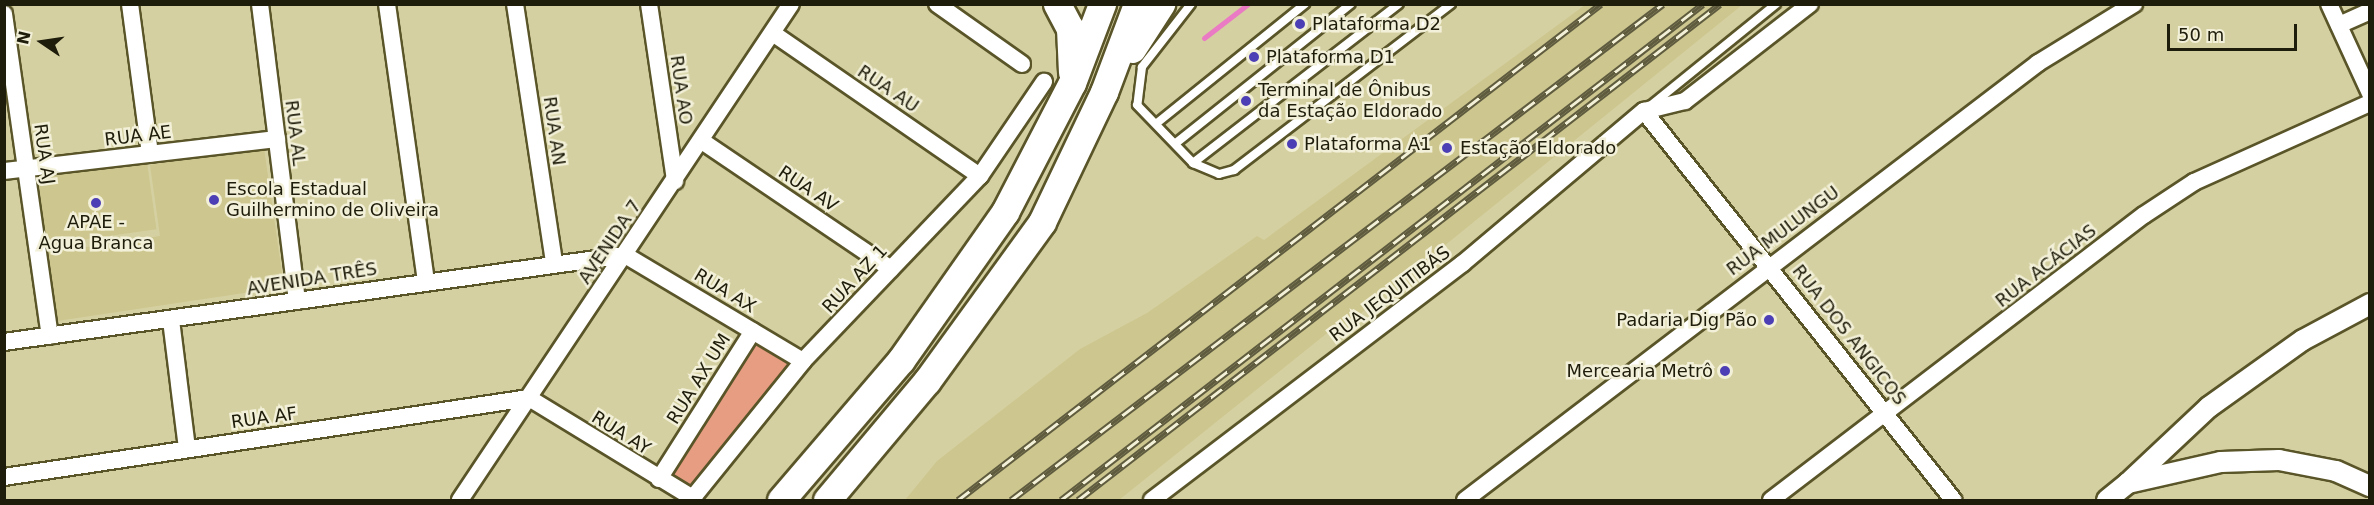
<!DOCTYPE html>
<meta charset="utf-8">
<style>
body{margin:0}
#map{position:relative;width:2374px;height:505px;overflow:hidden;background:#d5d0a1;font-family:"DejaVu Sans",sans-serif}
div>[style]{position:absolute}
.built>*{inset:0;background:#cdc68f;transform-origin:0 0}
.green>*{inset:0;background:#e69d81}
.stream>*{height:5px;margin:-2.5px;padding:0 2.5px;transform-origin:2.5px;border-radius:2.5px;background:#e97ac3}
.roads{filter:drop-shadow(2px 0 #5a5529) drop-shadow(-2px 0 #5a5529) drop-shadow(0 2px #5a5529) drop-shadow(0 -2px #5a5529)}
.service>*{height:8px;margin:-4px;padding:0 4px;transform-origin:4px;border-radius:4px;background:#fff}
.minor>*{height:16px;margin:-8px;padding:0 8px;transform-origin:8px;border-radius:8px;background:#fff}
.tertiary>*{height:20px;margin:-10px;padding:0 10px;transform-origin:10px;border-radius:10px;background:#fff}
.trunk>*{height:27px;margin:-13.5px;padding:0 13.5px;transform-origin:13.5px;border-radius:13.5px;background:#fff}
.rail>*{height:7px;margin-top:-3.5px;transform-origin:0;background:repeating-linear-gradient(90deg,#f2f0d8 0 14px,#5e5b3f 0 28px);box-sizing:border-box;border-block:2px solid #5e5b3f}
.dots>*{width:16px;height:16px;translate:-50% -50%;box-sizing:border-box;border:3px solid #f2f0d8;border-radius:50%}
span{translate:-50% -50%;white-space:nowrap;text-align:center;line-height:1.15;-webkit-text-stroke:5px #f2f0d8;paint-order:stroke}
.poi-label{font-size:18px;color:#1e1c0a}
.left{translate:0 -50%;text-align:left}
.right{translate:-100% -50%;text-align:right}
.street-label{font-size:18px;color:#1e1c0a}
.frame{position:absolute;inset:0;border:6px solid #1e1c0a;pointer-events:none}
.north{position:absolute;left:12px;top:12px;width:60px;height:60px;-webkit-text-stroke:4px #f2f0d8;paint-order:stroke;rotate:283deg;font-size:16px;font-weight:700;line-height:24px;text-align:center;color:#1e1c0a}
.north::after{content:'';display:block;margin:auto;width:21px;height:27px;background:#1e1c0a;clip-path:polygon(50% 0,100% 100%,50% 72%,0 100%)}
.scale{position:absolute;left:2167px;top:24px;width:130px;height:27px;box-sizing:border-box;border:3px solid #1e1c0a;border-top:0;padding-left:8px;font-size:18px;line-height:21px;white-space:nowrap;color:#1e1c0a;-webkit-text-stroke:4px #f2f0d8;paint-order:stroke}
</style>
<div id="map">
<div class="built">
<i style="clip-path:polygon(1585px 5px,1742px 5px,1355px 318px,1326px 334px,1119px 500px,905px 500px,937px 461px,1080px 349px,1147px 313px,1257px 236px,1264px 240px)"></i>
<i style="clip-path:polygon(264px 148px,284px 287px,57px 321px,47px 253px,160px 236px,150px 165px)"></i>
<i style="left:147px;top:162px;width:68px;height:111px;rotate:82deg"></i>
</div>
<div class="green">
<i style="clip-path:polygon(753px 332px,802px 362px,689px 497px,660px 479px)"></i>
</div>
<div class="stream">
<i style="left:1204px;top:38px;width:56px;rotate:-37.7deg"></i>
</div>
<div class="roads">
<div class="service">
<i style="left:1191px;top:4px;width:80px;rotate:127.9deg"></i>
<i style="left:1142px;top:67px;width:38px;rotate:97deg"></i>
<i style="left:1137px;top:105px;width:81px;rotate:46deg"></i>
<i style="left:1193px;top:163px;width:28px;rotate:23deg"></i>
<i style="left:1219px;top:174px;width:16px;rotate:-15deg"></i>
<i style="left:1234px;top:170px;width:273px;rotate:-37.4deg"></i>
<i style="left:1650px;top:106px;width:162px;rotate:-39deg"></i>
<i style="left:1157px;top:123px;width:190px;rotate:-38.8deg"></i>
<i style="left:1176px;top:143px;width:223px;rotate:-38.5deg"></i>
<i style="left:1193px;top:163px;width:260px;rotate:-37.7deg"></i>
</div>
<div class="minor">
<i style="left:130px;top:4px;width:151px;rotate:82.4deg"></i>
<i style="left:260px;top:4px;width:299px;rotate:82.9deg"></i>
<i style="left:387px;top:4px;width:280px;rotate:82deg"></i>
<i style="left:515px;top:4px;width:262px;rotate:81.4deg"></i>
<i style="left:649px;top:4px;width:179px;rotate:81.6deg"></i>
<i style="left:937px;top:4px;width:104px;rotate:35.2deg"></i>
<i style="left:2329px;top:4px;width:98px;rotate:65.3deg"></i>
<i style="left:4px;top:14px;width:325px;rotate:81.9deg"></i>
<i style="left:2339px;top:25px;width:34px;rotate:-24deg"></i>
<i style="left:774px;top:34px;width:250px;rotate:34.6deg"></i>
<i style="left:1644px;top:111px;width:497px;rotate:51.5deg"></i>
<i style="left:702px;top:141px;width:228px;rotate:34.1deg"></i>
<i style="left:4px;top:171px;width:275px;rotate:-6.7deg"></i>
<i style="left:171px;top:320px;width:130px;rotate:82.9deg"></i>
<i style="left:4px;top:342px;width:627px;rotate:-7.98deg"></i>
<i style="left:625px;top:255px;width:207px;rotate:30.8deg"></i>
<i style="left:4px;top:477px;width:531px;rotate:-8.56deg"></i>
<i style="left:529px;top:398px;width:192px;rotate:31.4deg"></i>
<i style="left:659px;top:479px;width:175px;rotate:-57.6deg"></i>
<i style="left:460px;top:500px;width:596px;rotate:-56.28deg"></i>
<i style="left:691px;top:500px;width:179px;rotate:-51.1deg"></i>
<i style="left:803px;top:361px;width:256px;rotate:-46.3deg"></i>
<i style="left:980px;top:176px;width:114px;rotate:-55.8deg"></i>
<i style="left:1152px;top:500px;width:390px;rotate:-37.3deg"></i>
<i style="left:1462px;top:264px;width:238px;rotate:-40.1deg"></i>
<i style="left:1644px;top:111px;width:42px;rotate:-13.7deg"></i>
<i style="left:1685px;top:101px;width:158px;rotate:-37.8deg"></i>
<i style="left:1465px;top:500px;width:721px;rotate:-37.33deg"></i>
<i style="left:2038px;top:63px;width:113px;rotate:-31.6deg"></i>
<i style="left:1771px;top:500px;width:469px;rotate:-37.4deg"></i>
<i style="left:2144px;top:215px;width:60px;rotate:-33.4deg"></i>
<i style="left:2194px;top:182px;width:193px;rotate:-24.2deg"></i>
</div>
<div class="tertiary">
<i style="left:2128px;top:483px;width:111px;rotate:-43.2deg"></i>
<i style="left:2209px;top:407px;width:115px;rotate:-35.5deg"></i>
<i style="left:2303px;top:340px;width:76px;rotate:-28.2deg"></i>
<i style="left:2107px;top:500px;width:27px;rotate:-39deg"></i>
<i style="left:2128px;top:483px;width:95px;rotate:-12.7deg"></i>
<i style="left:2221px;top:462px;width:58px;rotate:-2deg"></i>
<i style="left:2279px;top:460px;width:58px;rotate:10.9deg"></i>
<i style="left:2336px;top:471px;width:37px;rotate:24deg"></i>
</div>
<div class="trunk">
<i style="left:1057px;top:4px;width:27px;rotate:62deg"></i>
<i style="left:1070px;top:28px;width:44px;rotate:87.4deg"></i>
<i style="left:1132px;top:49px;width:54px;rotate:-57.2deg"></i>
<i style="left:781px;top:500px;width:184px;rotate:-49.4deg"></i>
<i style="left:901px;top:360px;width:181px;rotate:-54.9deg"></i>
<i style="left:1005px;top:212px;width:145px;rotate:-62.6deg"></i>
<i style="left:1072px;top:83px;width:85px;rotate:-69.2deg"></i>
<i style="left:827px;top:500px;width:155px;rotate:-50deg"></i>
<i style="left:927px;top:381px;width:196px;rotate:-54.1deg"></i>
<i style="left:1042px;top:222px;width:144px;rotate:-64.5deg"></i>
<i style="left:1104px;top:92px;width:94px;rotate:-69.4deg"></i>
</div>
</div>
<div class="rail">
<i style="left:958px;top:500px;width:812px;rotate:-37.65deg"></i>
<i style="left:1011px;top:500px;width:819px;rotate:-37.26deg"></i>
<i style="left:1061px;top:500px;width:811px;rotate:-37.69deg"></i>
<i style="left:1078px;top:500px;width:811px;rotate:-37.69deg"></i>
</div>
<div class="dots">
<i style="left:1300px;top:24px;background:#4c3eb5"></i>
<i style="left:1254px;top:57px;background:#4c3eb5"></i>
<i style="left:1246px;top:101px;background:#4c3eb5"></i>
<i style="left:1292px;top:144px;background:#4c3eb5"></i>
<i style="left:1447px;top:148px;background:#4c3eb5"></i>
<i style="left:214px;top:200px;background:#4c3eb5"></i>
<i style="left:96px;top:203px;background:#4c3eb5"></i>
<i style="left:1769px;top:320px;background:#4c3eb5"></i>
<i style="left:1725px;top:371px;background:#4c3eb5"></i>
</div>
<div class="poi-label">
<span class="left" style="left:1312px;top:24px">Plataforma D2</span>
<span class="left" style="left:1266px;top:57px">Plataforma D1</span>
<span class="left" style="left:1258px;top:101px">Terminal de Ônibus<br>da Estação Eldorado</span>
<span class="left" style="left:1304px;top:144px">Plataforma A1</span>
<span class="left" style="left:1460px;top:148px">Estação Eldorado</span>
<span class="left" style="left:226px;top:200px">Escola Estadual<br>Guilhermino de Oliveira</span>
<span style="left:96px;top:233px">APAE -<br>Agua Branca</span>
<span class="right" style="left:1757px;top:320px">Padaria Dig Pão</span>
<span class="right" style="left:1713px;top:371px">Mercearia Metrô</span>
</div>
<div class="street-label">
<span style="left:888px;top:89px;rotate:34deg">RUA AU</span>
<span style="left:681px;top:90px;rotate:82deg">RUA AO</span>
<span style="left:554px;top:131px;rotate:82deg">RUA AN</span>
<span style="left:295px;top:133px;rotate:83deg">RUA AL</span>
<span style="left:138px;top:136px;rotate:-7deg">RUA AE</span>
<span style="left:44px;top:154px;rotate:82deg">RUA AJ</span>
<span style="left:808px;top:189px;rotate:34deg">RUA AV</span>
<span style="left:1783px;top:231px;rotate:-37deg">RUA MULUNGU</span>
<span style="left:610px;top:242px;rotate:-56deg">AVENIDA 7</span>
<span style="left:2046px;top:266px;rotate:-38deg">RUA ACÁCIAS</span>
<span style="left:312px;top:279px;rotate:-9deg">AVENIDA TRÊS</span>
<span style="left:855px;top:279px;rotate:-47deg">RUA AZ 1</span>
<span style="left:725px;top:291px;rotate:31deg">RUA AX</span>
<span style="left:1390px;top:294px;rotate:-37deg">RUA JEQUITIBÁS</span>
<span style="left:1849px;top:335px;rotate:52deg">RUA DOS ANGICOS</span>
<span style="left:699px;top:379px;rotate:-58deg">RUA AX UM</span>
<span style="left:264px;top:418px;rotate:-8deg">RUA AF</span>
<span style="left:621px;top:433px;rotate:32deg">RUA AY</span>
</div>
<div class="frame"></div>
<div class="north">N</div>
<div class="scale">50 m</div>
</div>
